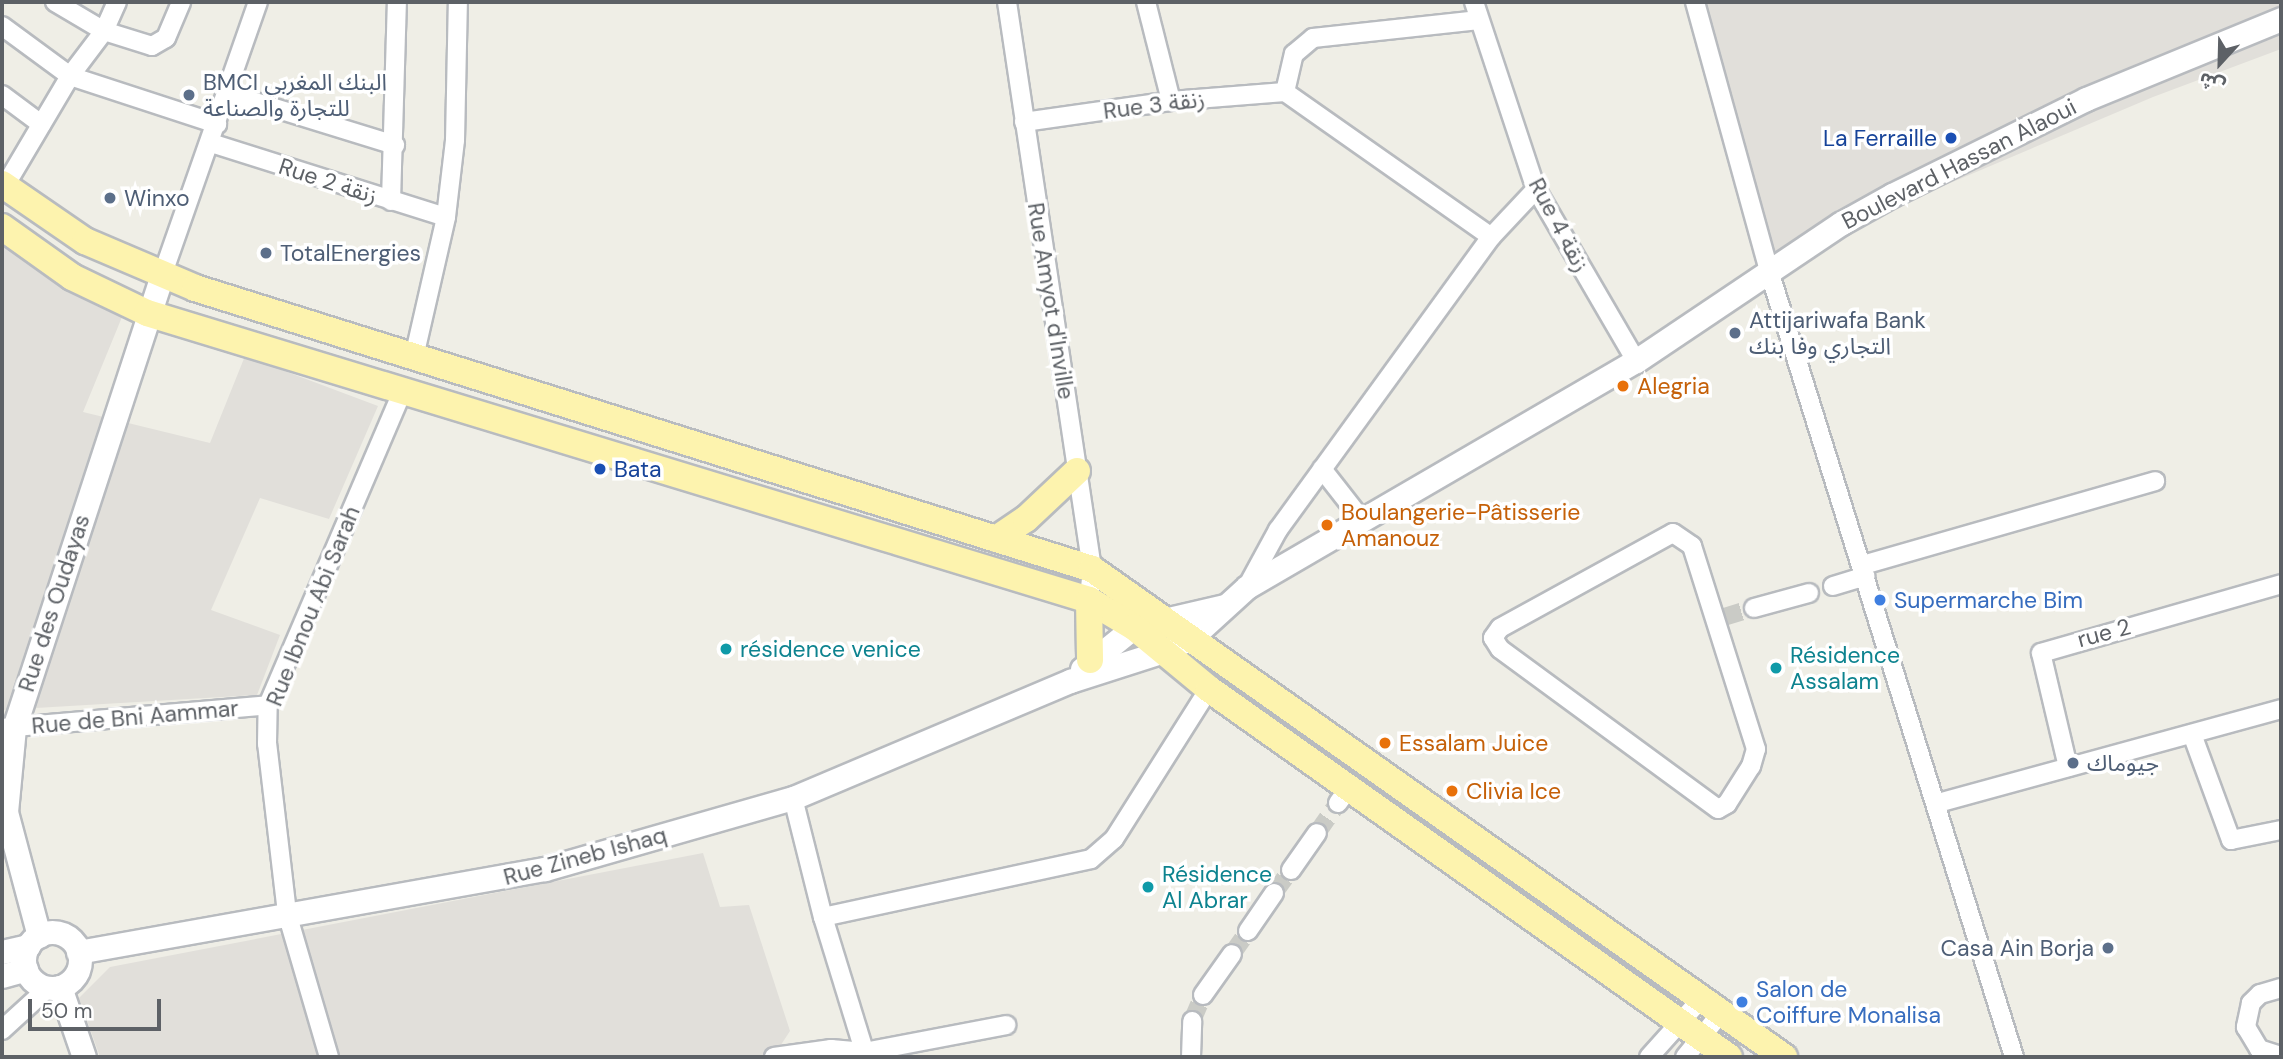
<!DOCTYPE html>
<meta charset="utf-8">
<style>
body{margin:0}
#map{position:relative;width:2283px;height:1059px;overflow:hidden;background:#efeee6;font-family:"DM Sans","Noto Sans Arabic",sans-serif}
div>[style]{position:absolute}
.industrial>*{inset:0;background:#e1dfda}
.street-tunnel>*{height:18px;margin-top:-9px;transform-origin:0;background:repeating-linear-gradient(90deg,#cacbc6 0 18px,transparent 0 27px)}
.roads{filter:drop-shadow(2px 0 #b8bbbf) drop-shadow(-2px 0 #b8bbbf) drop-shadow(0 2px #b8bbbf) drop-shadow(0 -2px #b8bbbf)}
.street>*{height:18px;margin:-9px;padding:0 9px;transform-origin:9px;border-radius:9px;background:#fff}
.secondary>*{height:23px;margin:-11.5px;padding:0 11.5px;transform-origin:11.5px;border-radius:11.5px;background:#fff}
.secondary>.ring{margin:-11.5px;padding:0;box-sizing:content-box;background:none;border:23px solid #fff;border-radius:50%}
.primary>*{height:26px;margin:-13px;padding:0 13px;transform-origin:13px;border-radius:13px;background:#fdf3ae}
.dots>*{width:19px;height:19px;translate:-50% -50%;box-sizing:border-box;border:4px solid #fff;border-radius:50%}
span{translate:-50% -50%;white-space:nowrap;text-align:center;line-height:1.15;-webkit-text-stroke:7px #fff;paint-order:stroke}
.service-label{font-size:23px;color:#4e5e75}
.left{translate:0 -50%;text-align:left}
.right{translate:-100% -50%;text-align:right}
.street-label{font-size:23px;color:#5d6166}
.transit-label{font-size:23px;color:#164399}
.food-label{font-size:23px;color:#c56008}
.shop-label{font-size:23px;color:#366cbe}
.culture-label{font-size:23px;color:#0d838f}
.frame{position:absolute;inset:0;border:4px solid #5d6166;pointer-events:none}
.north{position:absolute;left:2185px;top:28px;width:70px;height:70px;-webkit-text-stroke:5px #fff;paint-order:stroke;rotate:202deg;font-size:19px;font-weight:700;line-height:28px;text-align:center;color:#5d6166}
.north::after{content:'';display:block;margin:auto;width:24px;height:32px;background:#5d6166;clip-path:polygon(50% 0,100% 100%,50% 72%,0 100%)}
.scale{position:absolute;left:28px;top:999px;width:133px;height:32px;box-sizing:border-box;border:4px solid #5d6166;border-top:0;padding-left:9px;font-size:21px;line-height:24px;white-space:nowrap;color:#5d6166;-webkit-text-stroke:5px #fff;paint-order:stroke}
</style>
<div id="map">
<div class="industrial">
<i style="clip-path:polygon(1686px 2px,2281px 2px,2281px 49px,2153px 97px,1759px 264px)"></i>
<i style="clip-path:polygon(2px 245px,122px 317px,83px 412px,210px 443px,245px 356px,378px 406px,329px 519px,260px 498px,211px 610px,280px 635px,257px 695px,2px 710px)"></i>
<i style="clip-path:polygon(703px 853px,720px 907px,749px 905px,790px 1031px,773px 1057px,100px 1057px,79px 998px,110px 967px)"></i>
</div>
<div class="street-tunnel">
<i style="left:1724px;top:617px;width:31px;rotate:-17deg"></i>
<i style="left:1317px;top:833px;width:37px;rotate:-55deg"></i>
<i style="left:1274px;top:893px;width:29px;rotate:-54deg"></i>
<i style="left:1232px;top:954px;width:28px;rotate:-55deg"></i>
<i style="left:1192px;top:1021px;width:28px;rotate:-67deg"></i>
</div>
<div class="roads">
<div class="street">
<i style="left:55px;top:2px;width:57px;rotate:30.6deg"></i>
<i style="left:104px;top:31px;width:50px;rotate:17.4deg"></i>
<i style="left:152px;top:46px;width:16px;rotate:-30deg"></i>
<i style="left:166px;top:38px;width:39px;rotate:-67deg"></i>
<i style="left:1007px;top:2px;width:573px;rotate:81.47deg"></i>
<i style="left:1092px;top:569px;width:31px;rotate:96deg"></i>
<i style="left:1146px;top:2px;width:102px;rotate:75.8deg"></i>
<i style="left:1474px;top:2px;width:197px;rotate:71.7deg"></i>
<i style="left:1536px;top:189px;width:199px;rotate:59.8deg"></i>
<i style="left:1695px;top:2px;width:282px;rotate:74.6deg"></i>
<i style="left:1770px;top:274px;width:820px;rotate:72.69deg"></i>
<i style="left:2px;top:26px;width:84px;rotate:36.3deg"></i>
<i style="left:70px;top:76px;width:155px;rotate:18.1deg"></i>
<i style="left:1285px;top:92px;width:252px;rotate:35.1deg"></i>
<i style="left:1285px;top:92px;width:39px;rotate:-77deg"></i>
<i style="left:1294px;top:54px;width:25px;rotate:-40deg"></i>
<i style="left:1313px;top:38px;width:167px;rotate:-6.2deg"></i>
<i style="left:226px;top:93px;width:177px;rotate:17.1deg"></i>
<i style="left:2px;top:95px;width:49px;rotate:36.6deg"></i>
<i style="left:1024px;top:122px;width:148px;rotate:-8.1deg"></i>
<i style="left:1171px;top:101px;width:114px;rotate:-4.5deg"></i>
<i style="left:211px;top:143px;width:246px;rotate:17.5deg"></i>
<i style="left:5px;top:186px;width:128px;rotate:-59.4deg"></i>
<i style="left:70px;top:76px;width:56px;rotate:-52.9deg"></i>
<i style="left:104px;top:31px;width:32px;rotate:-66deg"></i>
<i style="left:391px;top:201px;width:199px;rotate:-88.3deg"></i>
<i style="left:162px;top:276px;width:290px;rotate:-70.7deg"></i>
<i style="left:414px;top:357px;width:144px;rotate:-77.1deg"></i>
<i style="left:446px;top:217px;width:78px;rotate:-83.3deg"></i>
<i style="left:455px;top:140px;width:138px;rotate:-88.8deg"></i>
<i style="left:1322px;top:469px;width:65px;rotate:51.9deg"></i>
<i style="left:1673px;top:533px;width:23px;rotate:34deg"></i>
<i style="left:1692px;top:546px;width:213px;rotate:72.5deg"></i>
<i style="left:1756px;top:749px;width:18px;rotate:106deg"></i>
<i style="left:1751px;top:766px;width:45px;rotate:122.3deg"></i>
<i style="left:1727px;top:804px;width:10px;rotate:151deg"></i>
<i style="left:1718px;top:809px;width:270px;rotate:-143.7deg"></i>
<i style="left:1500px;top:649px;width:13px;rotate:-122deg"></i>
<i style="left:1493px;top:638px;width:12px;rotate:-55deg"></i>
<i style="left:1500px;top:628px;width:197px;rotate:-28.8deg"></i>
<i style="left:1863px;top:565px;width:304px;rotate:-16deg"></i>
<i style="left:1833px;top:586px;width:34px;rotate:-17deg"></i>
<i style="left:1247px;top:587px;width:65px;rotate:-61.5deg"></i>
<i style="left:1278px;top:530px;width:362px;rotate:-54deg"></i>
<i style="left:1491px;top:237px;width:66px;rotate:-46.8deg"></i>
<i style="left:1754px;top:608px;width:57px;rotate:-15.3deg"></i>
<i style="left:2px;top:728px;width:267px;rotate:-4.9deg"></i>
<i style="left:2192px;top:734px;width:113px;rotate:69.8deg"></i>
<i style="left:2231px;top:840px;width:51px;rotate:-11.3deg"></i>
<i style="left:2068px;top:767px;width:117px;rotate:-103.3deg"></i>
<i style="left:2041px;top:653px;width:250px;rotate:-16deg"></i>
<i style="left:793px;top:798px;width:123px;rotate:75.9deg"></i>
<i style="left:823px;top:917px;width:146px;rotate:72.9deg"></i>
<i style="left:1338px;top:803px;width:19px;rotate:-54deg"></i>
<i style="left:1938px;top:803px;width:356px;rotate:-15.3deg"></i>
<i style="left:1291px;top:870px;width:45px;rotate:-54.9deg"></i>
<i style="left:823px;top:917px;width:274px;rotate:-12.2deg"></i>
<i style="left:1091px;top:859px;width:30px;rotate:-41deg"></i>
<i style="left:1114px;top:839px;width:178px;rotate:-57.7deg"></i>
<i style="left:1248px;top:931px;width:46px;rotate:-55.6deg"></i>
<i style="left:2281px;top:988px;width:22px;rotate:164deg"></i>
<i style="left:2260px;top:994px;width:13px;rotate:135deg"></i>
<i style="left:2251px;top:1003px;width:25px;rotate:102deg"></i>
<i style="left:2246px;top:1027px;width:26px;rotate:59deg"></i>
<i style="left:2259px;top:1049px;width:23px;rotate:18deg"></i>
<i style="left:1203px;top:995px;width:50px;rotate:-54.7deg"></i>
<i style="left:2px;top:1030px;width:62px;rotate:-42.4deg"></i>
<i style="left:329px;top:1057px;width:150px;rotate:-106.3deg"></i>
<i style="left:287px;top:913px;width:170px;rotate:-96.7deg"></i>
<i style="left:267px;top:744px;width:39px;rotate:-89deg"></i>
<i style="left:268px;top:705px;width:343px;rotate:-66.8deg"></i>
<i style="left:774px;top:1057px;width:58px;rotate:-8deg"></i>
<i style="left:831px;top:1049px;width:34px;rotate:5deg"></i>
<i style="left:865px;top:1052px;width:144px;rotate:-10.8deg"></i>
<i style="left:1191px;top:1057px;width:36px;rotate:-88deg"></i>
<i style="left:1649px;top:1057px;width:78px;rotate:-48.1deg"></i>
<i style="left:1685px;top:1057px;width:57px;rotate:-50.7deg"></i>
</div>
<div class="secondary">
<i style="left:1082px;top:669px;width:67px;rotate:-38.9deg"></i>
<i style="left:1134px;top:627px;width:93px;rotate:-13deg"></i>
<i class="ring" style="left:24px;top:932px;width:33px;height:33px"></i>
<i style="left:39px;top:936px;width:128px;rotate:-104.9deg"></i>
<i style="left:6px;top:812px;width:84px;rotate:-84.6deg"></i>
<i style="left:14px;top:728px;width:476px;rotate:-71.9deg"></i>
<i style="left:2px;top:952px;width:27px;rotate:-13deg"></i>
<i style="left:78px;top:952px;width:474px;rotate:-10.1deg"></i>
<i style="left:545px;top:869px;width:258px;rotate:-16deg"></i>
<i style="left:793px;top:798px;width:301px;rotate:-22.9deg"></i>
<i style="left:1070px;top:681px;width:99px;rotate:-17.7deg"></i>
<i style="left:1164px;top:651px;width:30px;rotate:-26deg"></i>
<i style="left:1191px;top:638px;width:76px;rotate:-42.3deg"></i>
<i style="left:1247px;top:587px;width:450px;rotate:-30.2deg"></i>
<i style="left:1636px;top:361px;width:246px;rotate:-33.9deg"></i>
<i style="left:1840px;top:224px;width:60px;rotate:-29.1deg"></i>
<i style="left:1892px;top:195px;width:216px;rotate:-26.3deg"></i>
<i style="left:2086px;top:99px;width:211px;rotate:-22.3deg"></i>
<i style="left:2px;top:976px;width:25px;rotate:-16deg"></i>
<i style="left:60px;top:987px;width:74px;rotate:71.1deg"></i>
</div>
<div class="primary">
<i style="left:2px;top:184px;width:101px;rotate:34.5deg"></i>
<i style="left:85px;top:241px;width:120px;rotate:23.1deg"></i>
<i style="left:195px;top:288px;width:940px;rotate:17.39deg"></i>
<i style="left:1092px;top:569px;width:847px;rotate:35.19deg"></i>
<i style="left:2px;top:227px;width:86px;rotate:35.5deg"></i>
<i style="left:72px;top:277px;width:83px;rotate:25.6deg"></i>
<i style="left:147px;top:313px;width:985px;rotate:16.94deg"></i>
<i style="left:1089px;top:600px;width:52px;rotate:31deg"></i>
<i style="left:1134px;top:627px;width:97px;rotate:39.6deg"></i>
<i style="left:1209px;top:689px;width:637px;rotate:35.29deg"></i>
<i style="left:996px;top:539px;width:36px;rotate:-34deg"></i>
<i style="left:1026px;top:519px;width:70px;rotate:-43.3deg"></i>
<i style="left:1089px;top:600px;width:60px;rotate:89deg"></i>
</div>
</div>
<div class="dots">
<i style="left:189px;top:95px;background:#5c6f8a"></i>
<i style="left:1951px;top:138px;background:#1a4fb4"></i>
<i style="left:110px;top:198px;background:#5c6f8a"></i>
<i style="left:266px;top:253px;background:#5c6f8a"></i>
<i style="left:1735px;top:333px;background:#5c6f8a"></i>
<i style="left:1623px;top:386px;background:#e8710a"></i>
<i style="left:600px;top:469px;background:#1a4fb4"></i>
<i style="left:1327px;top:525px;background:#e8710a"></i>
<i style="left:1880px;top:600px;background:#3f7fe0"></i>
<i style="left:726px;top:649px;background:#0f9aa8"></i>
<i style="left:1776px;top:668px;background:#0f9aa8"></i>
<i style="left:1385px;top:743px;background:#e8710a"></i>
<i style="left:2073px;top:763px;background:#5c6f8a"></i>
<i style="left:1452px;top:791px;background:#e8710a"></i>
<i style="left:1148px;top:887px;background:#0f9aa8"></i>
<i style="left:2108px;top:948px;background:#5c6f8a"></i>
<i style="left:1742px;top:1002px;background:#3f7fe0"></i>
</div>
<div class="service-label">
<span class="left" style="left:203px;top:95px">BMCI البنك المغربي<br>للتجارة والصناعة</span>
<span class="left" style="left:124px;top:198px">Winxo</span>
<span class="left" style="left:280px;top:253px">TotalEnergies</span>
<span class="left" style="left:1749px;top:333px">Attijariwafa Bank<br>التجاري وفا بنك</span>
<span class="left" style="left:2087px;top:763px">جيوماك</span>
<span class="right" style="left:2094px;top:948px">Casa Ain Borja</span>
</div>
<div class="street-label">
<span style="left:1154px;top:105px;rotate:-7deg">Rue 3 زنقة</span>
<span style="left:1959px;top:164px;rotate:-27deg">Boulevard Hassan Alaoui</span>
<span style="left:328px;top:181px;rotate:18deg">Rue 2 زنقة</span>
<span style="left:1559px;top:225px;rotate:62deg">Rue 4 زنقة</span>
<span style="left:1051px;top:301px;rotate:81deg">Rue Amyot d'Inville</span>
<span style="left:54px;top:603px;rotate:-72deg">Rue des Oudayas</span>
<span style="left:313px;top:606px;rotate:-68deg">Rue Ibnou Abi Sarah</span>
<span style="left:2104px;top:633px;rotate:-15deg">rue 2</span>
<span style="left:135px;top:717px;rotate:-5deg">Rue de Bni Aammar</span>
<span style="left:585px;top:856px;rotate:-15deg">Rue Zineb Ishaq</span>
</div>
<div class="transit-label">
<span class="right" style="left:1937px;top:138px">La Ferraille</span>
<span class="left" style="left:614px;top:469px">Bata</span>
</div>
<div class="food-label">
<span class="left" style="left:1637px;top:386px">Alegria</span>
<span class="left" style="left:1341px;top:525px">Boulangerie-Pâtisserie<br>Amanouz</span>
<span class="left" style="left:1399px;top:743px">Essalam Juice</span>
<span class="left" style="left:1466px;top:791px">Clivia Ice</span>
</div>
<div class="shop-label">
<span class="left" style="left:1894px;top:600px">Supermarche Bim</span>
<span class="left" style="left:1756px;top:1002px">Salon de<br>Coiffure Monalisa</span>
</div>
<div class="culture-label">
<span class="left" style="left:740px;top:649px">résidence venice</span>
<span class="left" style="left:1790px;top:668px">Résidence<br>Assalam</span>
<span class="left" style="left:1162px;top:887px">Résidence<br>Al Abrar</span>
</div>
<div class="frame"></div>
<div class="north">ش</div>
<div class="scale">50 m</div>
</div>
